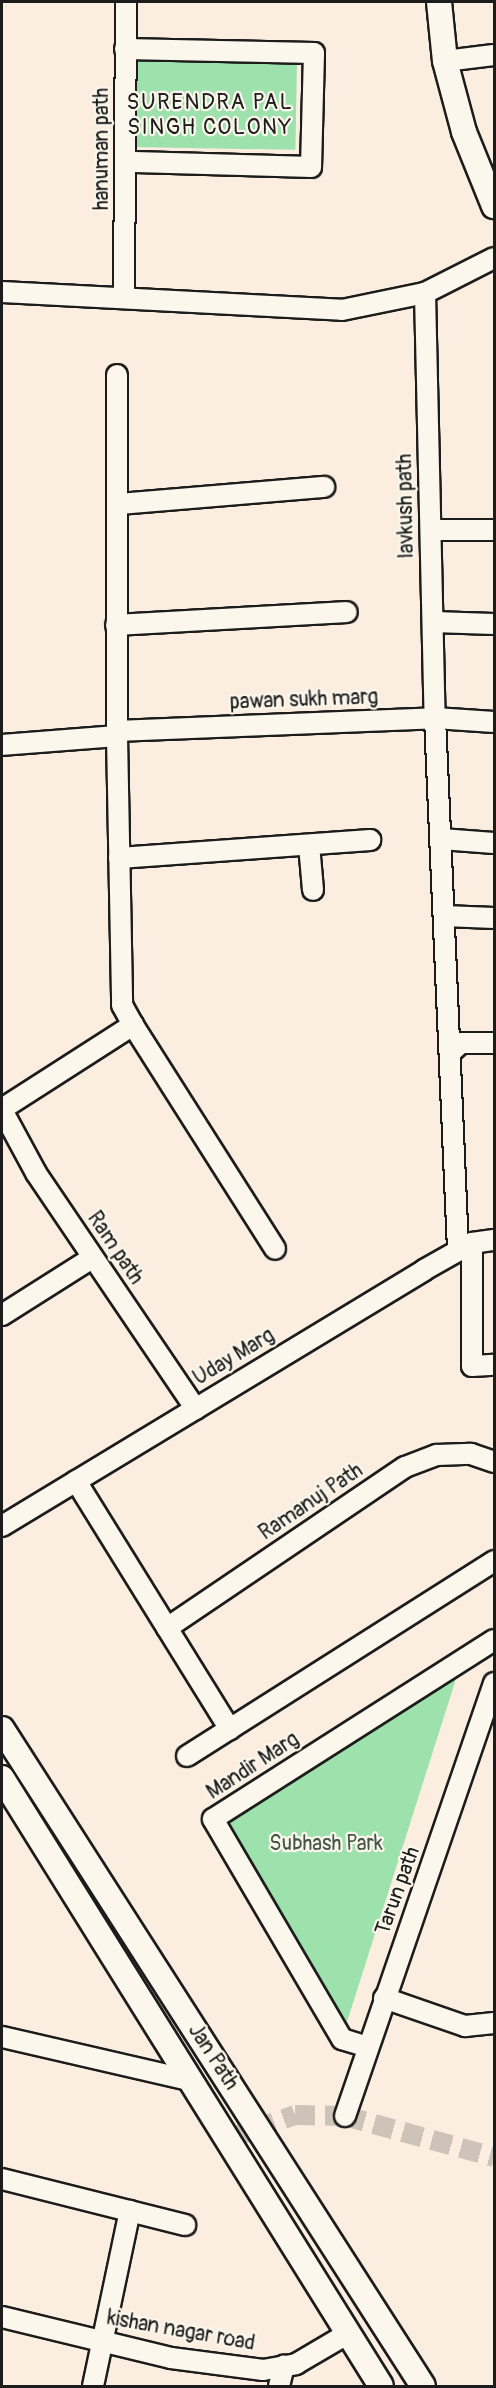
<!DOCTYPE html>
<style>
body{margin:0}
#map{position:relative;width:496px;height:2388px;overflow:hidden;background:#fbeddf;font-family:Pangolin,sans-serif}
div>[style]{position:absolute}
.green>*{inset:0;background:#9de1ac;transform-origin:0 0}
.minor-tunnel>*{height:20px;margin-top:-10px;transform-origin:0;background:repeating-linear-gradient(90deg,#cec3b8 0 20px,transparent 0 30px)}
.roads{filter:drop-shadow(2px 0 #1c1c1c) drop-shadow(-2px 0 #1c1c1c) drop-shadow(0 2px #1c1c1c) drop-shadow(0 -2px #1c1c1c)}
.minor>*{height:20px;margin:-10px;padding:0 10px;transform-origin:10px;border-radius:10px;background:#fbf7ec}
.tertiary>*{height:24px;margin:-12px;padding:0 12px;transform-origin:12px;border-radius:12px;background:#fbf7ec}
span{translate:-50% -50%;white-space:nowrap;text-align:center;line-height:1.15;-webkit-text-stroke:4.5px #fbf7ec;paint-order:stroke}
.street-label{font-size:21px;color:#1c1c1c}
.park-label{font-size:21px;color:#435747}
.neighbourhood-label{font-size:22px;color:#1c1c1c;letter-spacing:1.5px}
.frame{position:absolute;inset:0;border:3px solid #1c1c1c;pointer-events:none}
</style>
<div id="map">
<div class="green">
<i style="left:134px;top:58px;width:163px;height:89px;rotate:1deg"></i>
<i style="clip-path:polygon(457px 1666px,455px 1682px,346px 2025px,226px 1822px)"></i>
</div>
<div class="minor-tunnel">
<i style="left:227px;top:2139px;width:72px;rotate:-19.4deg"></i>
<i style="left:295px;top:2115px;width:50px;rotate:1.1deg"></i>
<i style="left:345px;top:2116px;width:155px;rotate:15.4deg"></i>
</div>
<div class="roads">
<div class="minor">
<i style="left:125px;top:49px;width:189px;rotate:1.2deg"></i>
<i style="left:314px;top:53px;width:114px;rotate:91.5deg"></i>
<i style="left:311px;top:167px;width:184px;rotate:-178.4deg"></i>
<i style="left:445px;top:61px;width:49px;rotate:-7deg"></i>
<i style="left:2px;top:292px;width:340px;rotate:3deg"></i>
<i style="left:342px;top:310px;width:85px;rotate:-11.6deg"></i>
<i style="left:425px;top:293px;width:77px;rotate:-26.9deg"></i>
<i style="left:425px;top:293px;width:425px;rotate:88.7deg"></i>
<i style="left:435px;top:718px;width:532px;rotate:87.52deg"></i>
<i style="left:124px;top:296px;width:294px;rotate:-89.6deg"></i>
<i style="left:120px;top:504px;width:205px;rotate:-4.8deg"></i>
<i style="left:431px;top:530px;width:63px"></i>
<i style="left:433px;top:622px;width:61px;rotate:1.9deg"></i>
<i style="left:116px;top:625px;width:231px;rotate:-3.2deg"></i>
<i style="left:116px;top:731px;width:319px;rotate:-2.3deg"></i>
<i style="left:435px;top:718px;width:59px;rotate:3.9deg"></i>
<i style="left:117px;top:736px;width:361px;rotate:-90deg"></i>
<i style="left:2px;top:745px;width:115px;rotate:-4.5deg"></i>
<i style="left:117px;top:736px;width:269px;rotate:88.9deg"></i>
<i style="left:122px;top:1005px;width:23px;rotate:61deg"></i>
<i style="left:441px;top:839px;width:53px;rotate:4.3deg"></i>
<i style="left:309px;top:845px;width:45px;rotate:84.9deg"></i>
<i style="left:119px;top:858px;width:252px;rotate:-4.1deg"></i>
<i style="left:444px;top:916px;width:50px;rotate:2.3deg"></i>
<i style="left:451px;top:1052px;width:13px;rotate:-42deg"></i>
<i style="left:461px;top:1043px;width:33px"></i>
<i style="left:2px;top:1109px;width:156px;rotate:-32.7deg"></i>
<i style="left:133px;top:1025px;width:265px;rotate:57.6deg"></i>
<i style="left:2px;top:1110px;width:72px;rotate:61.6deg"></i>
<i style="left:36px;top:1173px;width:285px;rotate:55.9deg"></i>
<i style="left:472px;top:1243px;width:123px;rotate:90deg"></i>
<i style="left:472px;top:1366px;width:22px;rotate:-3deg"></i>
<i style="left:2px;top:1315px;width:107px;rotate:-32.3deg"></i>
<i style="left:76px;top:1481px;width:292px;rotate:58.2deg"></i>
<i style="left:2px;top:1526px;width:494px;rotate:-31.2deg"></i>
<i style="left:424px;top:1270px;width:55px;rotate:-29.4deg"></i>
<i style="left:472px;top:1243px;width:22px;rotate:-8deg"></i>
<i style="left:167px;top:1628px;width:287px;rotate:-34.1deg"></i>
<i style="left:405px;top:1467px;width:34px;rotate:-21deg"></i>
<i style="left:437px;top:1455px;width:34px;rotate:-2deg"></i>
<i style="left:471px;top:1454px;width:24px;rotate:19deg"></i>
<i style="left:187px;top:1756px;width:364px;rotate:-32.4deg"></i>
<i style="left:384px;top:1998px;width:86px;rotate:19.1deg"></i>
<i style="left:465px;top:2026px;width:29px;rotate:-6deg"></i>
<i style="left:2px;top:2037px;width:195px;rotate:13deg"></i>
<i style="left:368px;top:2047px;width:27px;rotate:-163deg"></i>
<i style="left:342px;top:2039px;width:255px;rotate:-120.4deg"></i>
<i style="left:213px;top:1819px;width:333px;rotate:-32.5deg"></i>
<i style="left:345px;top:2116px;width:458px;rotate:-71deg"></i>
<i style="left:2px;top:2179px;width:189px;rotate:14.1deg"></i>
<i style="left:2px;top:2317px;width:174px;rotate:13.6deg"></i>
<i style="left:171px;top:2358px;width:93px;rotate:7.4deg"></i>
<i style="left:263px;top:2370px;width:34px;rotate:-10deg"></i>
<i style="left:296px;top:2364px;width:59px;rotate:-30.5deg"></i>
<i style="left:93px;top:2386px;width:179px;rotate:-78.1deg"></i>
<i style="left:279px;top:2386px;width:21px;rotate:-76deg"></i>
</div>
<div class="tertiary">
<i style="left:439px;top:2px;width:59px;rotate:84.2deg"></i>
<i style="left:445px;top:61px;width:73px;rotate:75deg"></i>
<i style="left:464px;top:132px;width:80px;rotate:67.9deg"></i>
<i style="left:2px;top:1729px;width:780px;rotate:57.35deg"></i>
<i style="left:2px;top:1778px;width:716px;rotate:58.06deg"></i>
</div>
</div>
<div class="street-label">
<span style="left:102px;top:149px;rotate:-90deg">hanuman path</span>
<span style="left:406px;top:506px;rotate:-91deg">lavkush path</span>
<span style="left:304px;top:700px;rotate:-2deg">pawan sukh marg</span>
<span style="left:115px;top:1248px;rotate:56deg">Ram path</span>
<span style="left:234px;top:1357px;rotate:-31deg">Uday Marg</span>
<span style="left:311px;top:1502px;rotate:-34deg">Ramanuj Path</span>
<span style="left:253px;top:1766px;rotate:-33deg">Mandir Marg</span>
<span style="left:398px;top:1891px;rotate:-70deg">Tarun path</span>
<span style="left:213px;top:2057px;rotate:57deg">Jan Path</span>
<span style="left:181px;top:2331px;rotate:10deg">kishan nagar road</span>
</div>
<div class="park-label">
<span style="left:326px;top:1844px">Subhash Park</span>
</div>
<div class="neighbourhood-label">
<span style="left:210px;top:115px">SURENDRA PAL<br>SINGH COLONY</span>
</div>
<div class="frame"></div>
</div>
